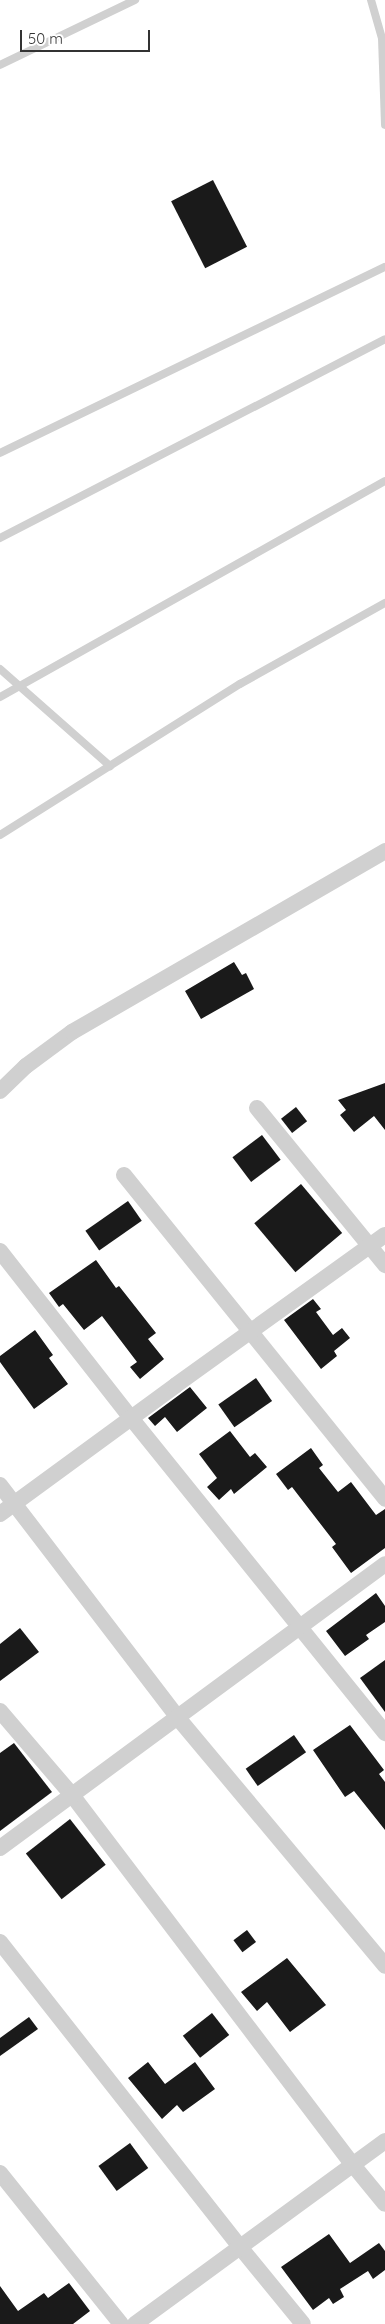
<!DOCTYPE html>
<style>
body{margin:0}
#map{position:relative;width:385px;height:2324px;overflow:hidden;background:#fff;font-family:Quicksand,sans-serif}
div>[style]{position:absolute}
.building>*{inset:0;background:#1a1a1a;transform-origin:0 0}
.lane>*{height:8px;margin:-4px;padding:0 4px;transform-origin:4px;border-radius:4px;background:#d0d0d0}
.street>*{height:16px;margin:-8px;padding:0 8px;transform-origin:8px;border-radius:8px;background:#d0d0d0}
span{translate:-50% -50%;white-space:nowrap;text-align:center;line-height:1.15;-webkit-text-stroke:5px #fff;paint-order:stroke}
.scale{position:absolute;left:20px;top:30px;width:130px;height:22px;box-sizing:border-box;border:2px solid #333;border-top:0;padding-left:6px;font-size:15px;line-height:18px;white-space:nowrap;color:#333;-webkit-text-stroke:4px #fff;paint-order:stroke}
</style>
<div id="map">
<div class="building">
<i style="left:213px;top:180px;width:75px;height:47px;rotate:63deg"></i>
<i style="clip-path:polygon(234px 962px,242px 975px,246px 973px,254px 989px,201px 1019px,185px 991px)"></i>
<i style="clip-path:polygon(385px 1083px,385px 1130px,374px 1116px,354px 1132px,340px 1115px,346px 1110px,338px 1100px)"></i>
<i style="left:296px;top:1107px;width:18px;height:19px;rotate:52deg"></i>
<i style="left:262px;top:1135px;width:31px;height:37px;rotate:53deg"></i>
<i style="left:301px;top:1184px;width:64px;height:61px;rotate:50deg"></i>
<i style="left:128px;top:1201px;width:24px;height:52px;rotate:55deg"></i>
<i style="clip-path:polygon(96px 1260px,116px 1288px,119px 1286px,156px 1333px,148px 1339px,164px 1359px,140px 1379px,130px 1367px,137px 1362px,102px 1316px,84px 1330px,63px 1304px,59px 1307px,49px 1293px)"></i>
<i style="clip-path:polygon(313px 1299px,321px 1309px,316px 1312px,333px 1335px,342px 1328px,350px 1338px,334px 1351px,337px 1356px,321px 1369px,284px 1320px)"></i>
<i style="clip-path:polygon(35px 1330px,53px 1355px,49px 1358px,68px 1384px,34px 1409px,0 1362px,0 1356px)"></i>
<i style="left:256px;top:1378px;width:28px;height:46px;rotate:55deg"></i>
<i style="clip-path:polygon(190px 1387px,207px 1408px,177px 1432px,165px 1417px,155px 1426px,148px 1418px)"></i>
<i style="clip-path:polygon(230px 1431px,250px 1457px,255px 1453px,267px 1467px,234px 1494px,231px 1489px,219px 1500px,207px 1487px,217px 1478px,199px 1454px)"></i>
<i style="clip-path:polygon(311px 1448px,323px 1465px,319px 1468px,338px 1492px,351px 1482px,376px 1515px,385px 1509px,385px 1548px,351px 1573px,332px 1547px,336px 1544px,292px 1487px,288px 1490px,276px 1474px)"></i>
<i style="clip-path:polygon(376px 1593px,385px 1606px,385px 1622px,366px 1635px,369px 1639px,345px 1656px,326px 1631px)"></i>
<i style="clip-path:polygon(20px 1628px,39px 1652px,0 1681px,0 1644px)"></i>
<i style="clip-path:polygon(385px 1660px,385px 1712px,360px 1678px)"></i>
<i style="clip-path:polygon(350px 1725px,384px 1770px,379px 1774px,385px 1782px,385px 1830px,354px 1791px,345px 1797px,313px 1750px)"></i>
<i style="left:294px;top:1735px;width:21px;height:59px;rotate:55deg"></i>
<i style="clip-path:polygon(14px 1743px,52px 1792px,0 1831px,0 1753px)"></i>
<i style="left:70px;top:1819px;width:58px;height:56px;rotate:52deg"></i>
<i style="left:247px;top:1930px;width:15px;height:17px;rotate:53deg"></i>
<i style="clip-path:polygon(287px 1958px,326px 2005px,290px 2032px,267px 2002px,257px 2011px,241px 1992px)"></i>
<i style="left:212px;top:2013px;width:28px;height:37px;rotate:52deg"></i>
<i style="clip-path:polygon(29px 2017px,38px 2029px,0 2056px,0 2038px)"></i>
<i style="clip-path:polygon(148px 2062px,165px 2084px,195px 2062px,215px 2089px,183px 2112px,177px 2105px,162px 2119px,128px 2078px)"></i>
<i style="left:130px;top:2143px;width:31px;height:39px;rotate:54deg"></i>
<i style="clip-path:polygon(329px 2234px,350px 2263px,379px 2243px,385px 2251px,385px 2270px,373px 2279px,368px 2271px,340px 2289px,344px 2297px,333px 2304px,329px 2298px,313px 2310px,281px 2267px)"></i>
<i style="clip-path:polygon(69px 2283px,90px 2311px,73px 2324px,0 2324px,0 2286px,18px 2311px,44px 2293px,48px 2298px)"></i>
</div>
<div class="lane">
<i style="left:371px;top:0;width:40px;rotate:74deg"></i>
<i style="left:382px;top:38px;width:87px;rotate:88deg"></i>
<i style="left:0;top:65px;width:150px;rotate:-25.7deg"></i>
<i style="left:0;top:453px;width:428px;rotate:-25.8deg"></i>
<i style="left:0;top:538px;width:433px;rotate:-27.3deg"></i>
<i style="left:0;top:669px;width:147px;rotate:41.4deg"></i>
<i style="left:0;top:697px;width:441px;rotate:-29.3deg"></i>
<i style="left:0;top:835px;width:284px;rotate:-32.2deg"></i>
<i style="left:240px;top:684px;width:166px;rotate:-29.2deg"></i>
</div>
<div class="street">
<i style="left:0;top:1091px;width:36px;rotate:-44deg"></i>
<i style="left:26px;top:1066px;width:57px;rotate:-36.5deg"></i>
<i style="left:72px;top:1032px;width:362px;rotate:-30deg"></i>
<i style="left:257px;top:1108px;width:203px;rotate:50.8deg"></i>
<i style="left:124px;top:1175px;width:416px;rotate:51.1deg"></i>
<i style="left:0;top:1251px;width:212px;rotate:51.9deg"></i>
<i style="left:131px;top:1418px;width:405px;rotate:51.1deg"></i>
<i style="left:0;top:1485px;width:293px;rotate:52.6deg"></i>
<i style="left:178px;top:1718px;width:323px;rotate:50.1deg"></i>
<i style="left:0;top:1514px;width:218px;rotate:-36.2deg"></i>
<i style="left:176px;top:1385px;width:257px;rotate:-35.7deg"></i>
<i style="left:0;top:1711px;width:111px;rotate:49.4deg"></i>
<i style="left:72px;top:1795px;width:465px;rotate:52.8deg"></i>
<i style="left:353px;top:2165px;width:50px;rotate:50.6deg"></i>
<i style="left:0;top:1848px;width:478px;rotate:-36.4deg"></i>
<i style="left:0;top:1942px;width:388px;rotate:51.8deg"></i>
<i style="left:240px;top:2247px;width:99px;rotate:50.7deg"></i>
<i style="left:0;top:2173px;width:193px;rotate:51.3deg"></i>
<i style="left:135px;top:2324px;width:310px;rotate:-36.2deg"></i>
</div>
<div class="scale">50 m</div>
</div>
